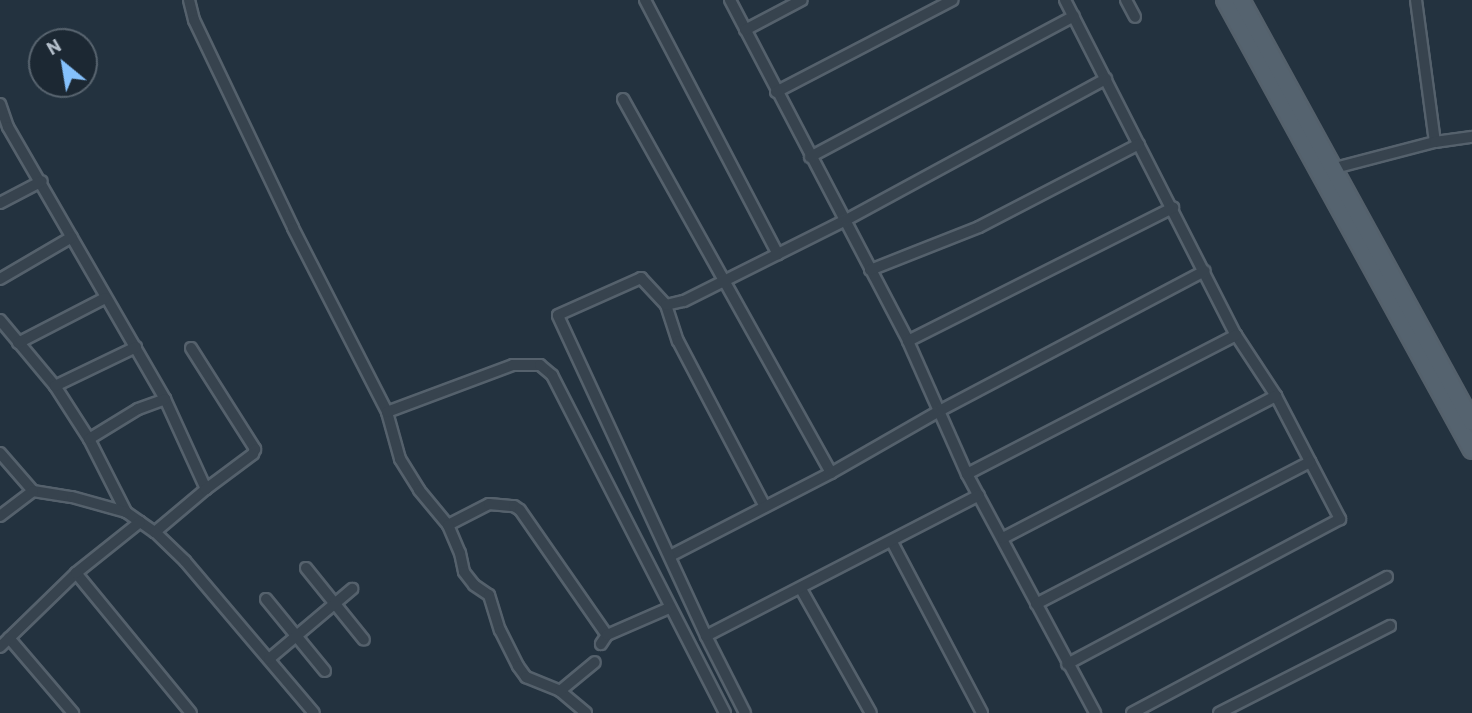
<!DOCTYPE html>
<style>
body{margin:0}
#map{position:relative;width:1472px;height:713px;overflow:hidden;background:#23323f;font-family:Barlow,sans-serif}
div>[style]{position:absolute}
.roads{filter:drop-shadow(2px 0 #55616c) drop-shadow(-2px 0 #55616c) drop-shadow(0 2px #55616c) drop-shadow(0 -2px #55616c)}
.street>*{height:10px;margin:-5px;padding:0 5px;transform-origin:5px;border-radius:5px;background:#37434e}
.primary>*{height:16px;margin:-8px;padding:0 8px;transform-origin:8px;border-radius:8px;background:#55636f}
span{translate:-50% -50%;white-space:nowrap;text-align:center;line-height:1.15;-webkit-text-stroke:5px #1c2833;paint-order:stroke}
.north{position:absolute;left:28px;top:28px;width:70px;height:70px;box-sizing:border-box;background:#1c2833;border:2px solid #58646f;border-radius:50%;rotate:330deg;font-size:19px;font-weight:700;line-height:28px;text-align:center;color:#b3beca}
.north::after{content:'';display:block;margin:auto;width:24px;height:32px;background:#85c1fc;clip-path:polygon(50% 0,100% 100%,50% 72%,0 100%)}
</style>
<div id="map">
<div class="roads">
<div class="street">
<i style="left:189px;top:0;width:21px;rotate:76deg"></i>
<i style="left:194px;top:20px;width:230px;rotate:64.5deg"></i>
<i style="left:293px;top:228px;width:207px;rotate:62.9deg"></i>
<i style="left:387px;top:412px;width:49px;rotate:74.5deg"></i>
<i style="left:400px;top:459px;width:36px;rotate:58deg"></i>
<i style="left:419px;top:490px;width:45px;rotate:50.4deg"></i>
<i style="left:448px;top:525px;width:46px;rotate:-27.1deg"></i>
<i style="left:489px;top:504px;width:25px;rotate:5deg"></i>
<i style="left:514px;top:506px;width:7px;rotate:34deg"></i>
<i style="left:520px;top:510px;width:152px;rotate:55.2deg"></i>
<i style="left:607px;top:635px;width:11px;rotate:124deg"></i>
<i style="left:645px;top:0;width:287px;rotate:62.4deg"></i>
<i style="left:730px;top:0;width:385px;rotate:62.4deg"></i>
<i style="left:908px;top:341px;width:145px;rotate:66.1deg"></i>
<i style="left:967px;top:474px;width:271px;rotate:61.8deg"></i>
<i style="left:1065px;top:0;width:376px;rotate:63deg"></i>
<i style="left:1236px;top:335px;width:73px;rotate:56.7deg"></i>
<i style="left:1276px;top:396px;width:139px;rotate:62.5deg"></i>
<i style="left:1340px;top:519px;width:309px;rotate:152deg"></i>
<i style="left:1126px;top:0;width:19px;rotate:62deg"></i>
<i style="left:1416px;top:0;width:143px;rotate:82.4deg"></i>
<i style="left:745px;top:30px;width:64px;rotate:-27.8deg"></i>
<i style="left:776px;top:92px;width:199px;rotate:-27.5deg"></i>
<i style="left:623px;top:99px;width:428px;rotate:60.9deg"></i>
<i style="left:0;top:104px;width:24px;rotate:71deg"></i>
<i style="left:8px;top:127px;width:314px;rotate:60deg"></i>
<i style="left:165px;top:399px;width:99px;rotate:65.5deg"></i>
<i style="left:206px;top:489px;width:67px;rotate:139.9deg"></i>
<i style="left:810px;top:157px;width:299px;rotate:-28.1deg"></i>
<i style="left:1331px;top:169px;width:107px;rotate:-14.6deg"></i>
<i style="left:1435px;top:142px;width:37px;rotate:-8deg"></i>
<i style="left:0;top:203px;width:47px;rotate:-27.6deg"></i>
<i style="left:870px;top:270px;width:117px;rotate:-21.5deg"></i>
<i style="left:979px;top:227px;width:180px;rotate:-27.4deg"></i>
<i style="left:0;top:279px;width:83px;rotate:-30.3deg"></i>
<i style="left:666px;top:305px;width:38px;rotate:72deg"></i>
<i style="left:678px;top:341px;width:187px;rotate:62.3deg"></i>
<i style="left:0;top:320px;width:86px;rotate:50.2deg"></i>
<i style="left:55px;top:386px;width:63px;rotate:57.3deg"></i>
<i style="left:89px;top:439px;width:82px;rotate:63.1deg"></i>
<i style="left:126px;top:512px;width:35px;rotate:35deg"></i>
<i style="left:155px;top:532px;width:42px;rotate:44deg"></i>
<i style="left:185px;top:561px;width:199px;rotate:49.7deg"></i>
<i style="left:908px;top:341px;width:297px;rotate:-26.7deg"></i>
<i style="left:18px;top:343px;width:98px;rotate:-27.3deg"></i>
<i style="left:191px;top:348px;width:120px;rotate:57.6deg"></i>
<i style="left:255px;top:449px;width:5px;rotate:112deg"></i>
<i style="left:253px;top:454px;width:59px;rotate:143.3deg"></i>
<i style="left:55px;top:386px;width:90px;rotate:-25.7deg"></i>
<i style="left:387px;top:412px;width:134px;rotate:-20.5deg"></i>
<i style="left:513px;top:365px;width:27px"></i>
<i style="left:540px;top:365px;width:16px;rotate:40deg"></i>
<i style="left:552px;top:375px;width:380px;rotate:62.9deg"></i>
<i style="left:89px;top:439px;width:57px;rotate:-31.5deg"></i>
<i style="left:138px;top:409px;width:29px;rotate:-20deg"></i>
<i style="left:0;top:453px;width:50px;rotate:49deg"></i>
<i style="left:33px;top:491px;width:39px;rotate:9deg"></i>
<i style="left:72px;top:497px;width:56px;rotate:15.5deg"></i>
<i style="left:967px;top:474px;width:303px;rotate:-27.3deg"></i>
<i style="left:0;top:516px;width:41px;rotate:-37.1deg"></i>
<i style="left:448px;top:525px;width:30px;rotate:67deg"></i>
<i style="left:460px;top:553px;width:19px;rotate:78deg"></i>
<i style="left:464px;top:572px;width:16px;rotate:52deg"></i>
<i style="left:474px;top:585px;width:18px;rotate:34deg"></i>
<i style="left:489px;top:595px;width:37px;rotate:73deg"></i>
<i style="left:500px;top:630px;width:40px;rotate:63.4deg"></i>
<i style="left:518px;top:666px;width:14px;rotate:54deg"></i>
<i style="left:526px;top:677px;width:37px;rotate:22deg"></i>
<i style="left:560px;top:691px;width:34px;rotate:40deg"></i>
<i style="left:1003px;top:538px;width:308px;rotate:-27.5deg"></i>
<i style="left:892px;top:542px;width:193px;rotate:62.2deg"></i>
<i style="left:670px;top:556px;width:181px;rotate:-27.3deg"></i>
<i style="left:831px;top:473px;width:127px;rotate:-29.8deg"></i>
<i style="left:941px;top:410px;width:298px;rotate:-27.8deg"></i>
<i style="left:306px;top:568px;width:92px;rotate:51.1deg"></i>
<i style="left:76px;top:573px;width:181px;rotate:50.6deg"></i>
<i style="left:801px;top:589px;width:142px;rotate:60.6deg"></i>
<i style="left:266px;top:599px;width:93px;rotate:50.7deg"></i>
<i style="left:1036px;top:604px;width:309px;rotate:-27.4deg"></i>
<i style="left:607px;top:635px;width:68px;rotate:-23.5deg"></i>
<i style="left:706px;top:636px;width:307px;rotate:-27.3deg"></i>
<i style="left:9px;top:638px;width:99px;rotate:49.5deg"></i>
<i style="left:0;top:647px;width:106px;rotate:-44.2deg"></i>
<i style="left:76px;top:573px;width:82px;rotate:-38.6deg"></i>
<i style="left:269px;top:659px;width:109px;rotate:-40.1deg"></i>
<i style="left:560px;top:691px;width:45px;rotate:-39.6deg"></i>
<i style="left:745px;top:713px;width:86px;rotate:-116.9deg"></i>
<i style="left:706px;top:636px;width:353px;rotate:-114.8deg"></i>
<i style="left:558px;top:315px;width:91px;rotate:-24deg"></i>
<i style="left:641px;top:278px;width:37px;rotate:47deg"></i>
<i style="left:666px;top:305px;width:18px;rotate:-13deg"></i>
<i style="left:684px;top:301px;width:181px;rotate:-26.6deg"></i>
<i style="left:846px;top:220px;width:296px;rotate:-28.5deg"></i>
<i style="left:1132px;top:713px;width:289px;rotate:-28.1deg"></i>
<i style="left:1219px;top:713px;width:192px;rotate:-27deg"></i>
</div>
<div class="primary">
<i style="left:1225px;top:0;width:513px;rotate:61.24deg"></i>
<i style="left:1241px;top:0;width:481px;rotate:61.3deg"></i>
</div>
</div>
<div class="north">N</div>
</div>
